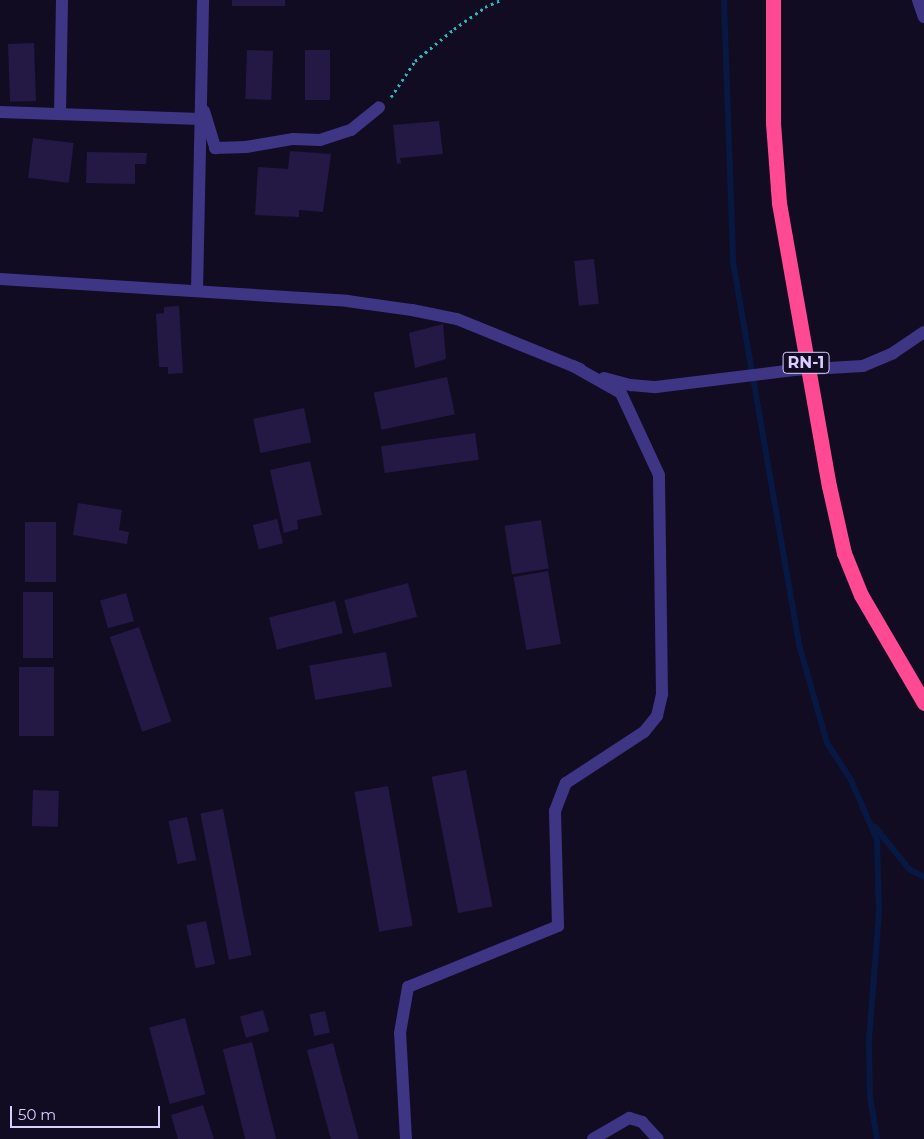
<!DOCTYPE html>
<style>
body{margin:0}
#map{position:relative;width:924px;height:1139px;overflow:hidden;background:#120c23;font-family:Montserrat,sans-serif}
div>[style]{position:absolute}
.stream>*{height:6px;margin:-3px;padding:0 3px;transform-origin:3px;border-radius:3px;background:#071842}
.building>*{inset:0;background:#241845;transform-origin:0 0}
.path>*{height:3px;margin-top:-1.5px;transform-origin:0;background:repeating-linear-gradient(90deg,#28b8ba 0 2.5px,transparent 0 6.5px)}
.street>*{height:12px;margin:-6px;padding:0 6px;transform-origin:6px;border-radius:6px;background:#3e3585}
.highway>*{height:15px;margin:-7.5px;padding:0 7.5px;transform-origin:7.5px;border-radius:7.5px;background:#ff4993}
span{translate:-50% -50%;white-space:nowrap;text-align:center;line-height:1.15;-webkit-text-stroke:4px #120c23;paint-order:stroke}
.shield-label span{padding:1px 4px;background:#120c23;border:1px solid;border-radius:4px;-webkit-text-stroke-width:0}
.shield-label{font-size:16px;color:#d8ceff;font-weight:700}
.scale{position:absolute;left:10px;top:1106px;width:150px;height:22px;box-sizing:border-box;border:2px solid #d8ceff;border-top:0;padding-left:6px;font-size:15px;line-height:18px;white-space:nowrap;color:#d8ceff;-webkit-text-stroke:4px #120c23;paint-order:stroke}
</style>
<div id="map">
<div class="stream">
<i style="left:724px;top:0;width:262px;rotate:88deg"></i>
<i style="left:733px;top:262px;width:392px;rotate:80.2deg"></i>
<i style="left:800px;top:648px;width:99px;rotate:74.1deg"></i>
<i style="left:827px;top:743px;width:44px;rotate:57deg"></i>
<i style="left:851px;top:780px;width:65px;rotate:66.6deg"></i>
<i style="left:877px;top:840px;width:73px;rotate:88.4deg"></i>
<i style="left:879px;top:913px;width:128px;rotate:94.5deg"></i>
<i style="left:869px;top:1041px;width:55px;rotate:89deg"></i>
<i style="left:870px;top:1096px;width:44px;rotate:80.8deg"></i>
<i style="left:875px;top:827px;width:54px;rotate:51deg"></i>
<i style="left:909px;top:869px;width:17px;rotate:28deg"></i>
</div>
<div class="building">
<i style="left:232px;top:0;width:53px;height:6px"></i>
<i style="left:34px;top:43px;width:58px;height:26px;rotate:88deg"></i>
<i style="left:247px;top:50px;width:26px;height:49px;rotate:2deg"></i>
<i style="left:305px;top:50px;width:25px;height:50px"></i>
<i style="clip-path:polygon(439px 121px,443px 154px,400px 158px,401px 163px,397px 164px,393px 125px)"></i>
<i style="left:33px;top:138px;width:41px;height:40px;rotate:7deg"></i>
<i style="clip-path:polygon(290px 151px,331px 154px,323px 212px,299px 210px,299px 217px,255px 215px,258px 167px,288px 169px)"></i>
<i style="clip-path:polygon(87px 152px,147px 153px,146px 164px,135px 164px,135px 184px,86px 183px)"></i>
<i style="left:594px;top:259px;width:45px;height:20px;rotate:84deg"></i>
<i style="clip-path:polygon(179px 306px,183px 373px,168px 374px,168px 367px,159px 367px,156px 314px,164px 313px,164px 307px)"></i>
<i style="clip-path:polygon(443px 324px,446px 359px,415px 368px,409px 333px)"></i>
<i style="left:447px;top:377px;width:38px;height:75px;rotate:78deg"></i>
<i style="left:304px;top:408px;width:35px;height:52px;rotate:78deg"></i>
<i style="left:475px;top:433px;width:27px;height:95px;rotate:82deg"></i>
<i style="clip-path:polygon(310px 461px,322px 515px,297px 520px,298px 529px,284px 533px,270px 470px)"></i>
<i style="clip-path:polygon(78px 503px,122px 510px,119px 530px,129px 532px,127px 544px,73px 535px)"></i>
<i style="left:277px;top:519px;width:25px;height:25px;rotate:76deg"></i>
<i style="left:541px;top:520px;width:49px;height:37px;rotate:81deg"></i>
<i style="left:25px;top:522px;width:31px;height:60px"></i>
<i style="left:548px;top:571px;width:74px;height:35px;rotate:80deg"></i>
<i style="left:408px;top:583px;width:35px;height:66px;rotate:75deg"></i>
<i style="left:23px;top:592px;width:30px;height:66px"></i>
<i style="left:126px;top:593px;width:29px;height:27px;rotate:74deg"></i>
<i style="left:335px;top:601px;width:33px;height:68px;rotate:76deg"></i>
<i style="left:139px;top:627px;width:100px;height:31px;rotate:71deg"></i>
<i style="left:386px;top:652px;width:35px;height:78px;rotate:80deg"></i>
<i style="left:19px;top:667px;width:35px;height:69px"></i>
<i style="left:466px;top:770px;width:139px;height:35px;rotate:79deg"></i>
<i style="left:388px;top:786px;width:142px;height:34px;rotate:80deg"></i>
<i style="left:33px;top:790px;width:26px;height:36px;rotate:2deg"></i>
<i style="left:223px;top:809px;width:149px;height:23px;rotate:79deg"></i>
<i style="left:187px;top:817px;width:44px;height:19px;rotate:78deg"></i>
<i style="left:206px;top:921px;width:44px;height:20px;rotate:78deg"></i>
<i style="left:263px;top:1010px;width:22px;height:24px;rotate:74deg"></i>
<i style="left:325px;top:1011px;width:22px;height:16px;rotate:77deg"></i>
<i style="left:185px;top:1018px;width:79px;height:37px;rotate:75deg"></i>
<i style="left:252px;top:1042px;width:100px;height:30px;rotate:76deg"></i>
<i style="left:333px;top:1043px;width:99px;height:27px;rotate:75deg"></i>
<i style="clip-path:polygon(203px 1105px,214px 1139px,178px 1139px,171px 1115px)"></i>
</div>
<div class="path">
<i style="left:391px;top:97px;width:43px;rotate:-56.3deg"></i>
<i style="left:415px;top:61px;width:50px;rotate:-39.4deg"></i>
<i style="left:454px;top:29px;width:38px;rotate:-35deg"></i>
<i style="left:485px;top:7px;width:17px;rotate:-24deg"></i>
</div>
<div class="street">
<i style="left:918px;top:0;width:18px;rotate:71deg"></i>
<i style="left:204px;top:111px;width:39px;rotate:73deg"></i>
<i style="left:215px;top:148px;width:31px;rotate:-2deg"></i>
<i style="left:246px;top:147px;width:48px;rotate:-9.7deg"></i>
<i style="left:293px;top:139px;width:27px;rotate:2deg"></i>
<i style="left:320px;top:140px;width:33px;rotate:-18deg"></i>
<i style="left:351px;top:130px;width:36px;rotate:-39deg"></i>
<i style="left:0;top:112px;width:200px;rotate:2deg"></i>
<i style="left:60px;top:114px;width:114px;rotate:-89deg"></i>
<i style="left:0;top:279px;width:348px;rotate:3.6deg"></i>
<i style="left:347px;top:301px;width:66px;rotate:7.9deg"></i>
<i style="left:412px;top:310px;width:46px;rotate:11.3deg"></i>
<i style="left:457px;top:319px;width:133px;rotate:22.1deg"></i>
<i style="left:197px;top:291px;width:291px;rotate:-88.8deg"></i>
<i style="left:604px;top:378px;width:28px;rotate:15deg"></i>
<i style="left:631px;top:385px;width:25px;rotate:5deg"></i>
<i style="left:656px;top:387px;width:139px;rotate:-7deg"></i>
<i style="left:794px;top:370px;width:69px;rotate:-3.3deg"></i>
<i style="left:863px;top:366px;width:33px;rotate:-23deg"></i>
<i style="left:893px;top:353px;width:37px;rotate:-34deg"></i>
<i style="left:406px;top:1139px;width:106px;rotate:-93.2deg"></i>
<i style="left:400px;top:1033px;width:47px;rotate:-80.1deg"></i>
<i style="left:408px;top:987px;width:162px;rotate:-22.1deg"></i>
<i style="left:558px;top:926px;width:115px;rotate:-91.5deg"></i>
<i style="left:555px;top:811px;width:30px;rotate:-69deg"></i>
<i style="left:566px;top:783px;width:93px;rotate:-33.2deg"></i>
<i style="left:644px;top:732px;width:21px;rotate:-51deg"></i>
<i style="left:657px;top:716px;width:23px;rotate:-77deg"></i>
<i style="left:662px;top:694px;width:219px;rotate:-90.8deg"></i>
<i style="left:659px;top:475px;width:90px;rotate:-114.9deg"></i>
<i style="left:621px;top:393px;width:55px;rotate:-150.6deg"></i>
<i style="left:593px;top:1139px;width:42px;rotate:-30.3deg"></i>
<i style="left:629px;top:1118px;width:14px;rotate:17deg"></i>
<i style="left:642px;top:1122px;width:23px;rotate:47deg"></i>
</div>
<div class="highway">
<i style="left:773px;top:0;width:123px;rotate:90deg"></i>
<i style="left:773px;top:123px;width:80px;rotate:85.7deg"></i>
<i style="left:779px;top:203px;width:287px;rotate:80deg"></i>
<i style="left:829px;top:486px;width:69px;rotate:77.4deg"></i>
<i style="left:844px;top:553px;width:45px;rotate:68deg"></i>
<i style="left:861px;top:595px;width:125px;rotate:59.7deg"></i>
</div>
<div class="shield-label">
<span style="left:806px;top:363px">RN-1</span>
</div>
<div class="scale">50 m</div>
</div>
